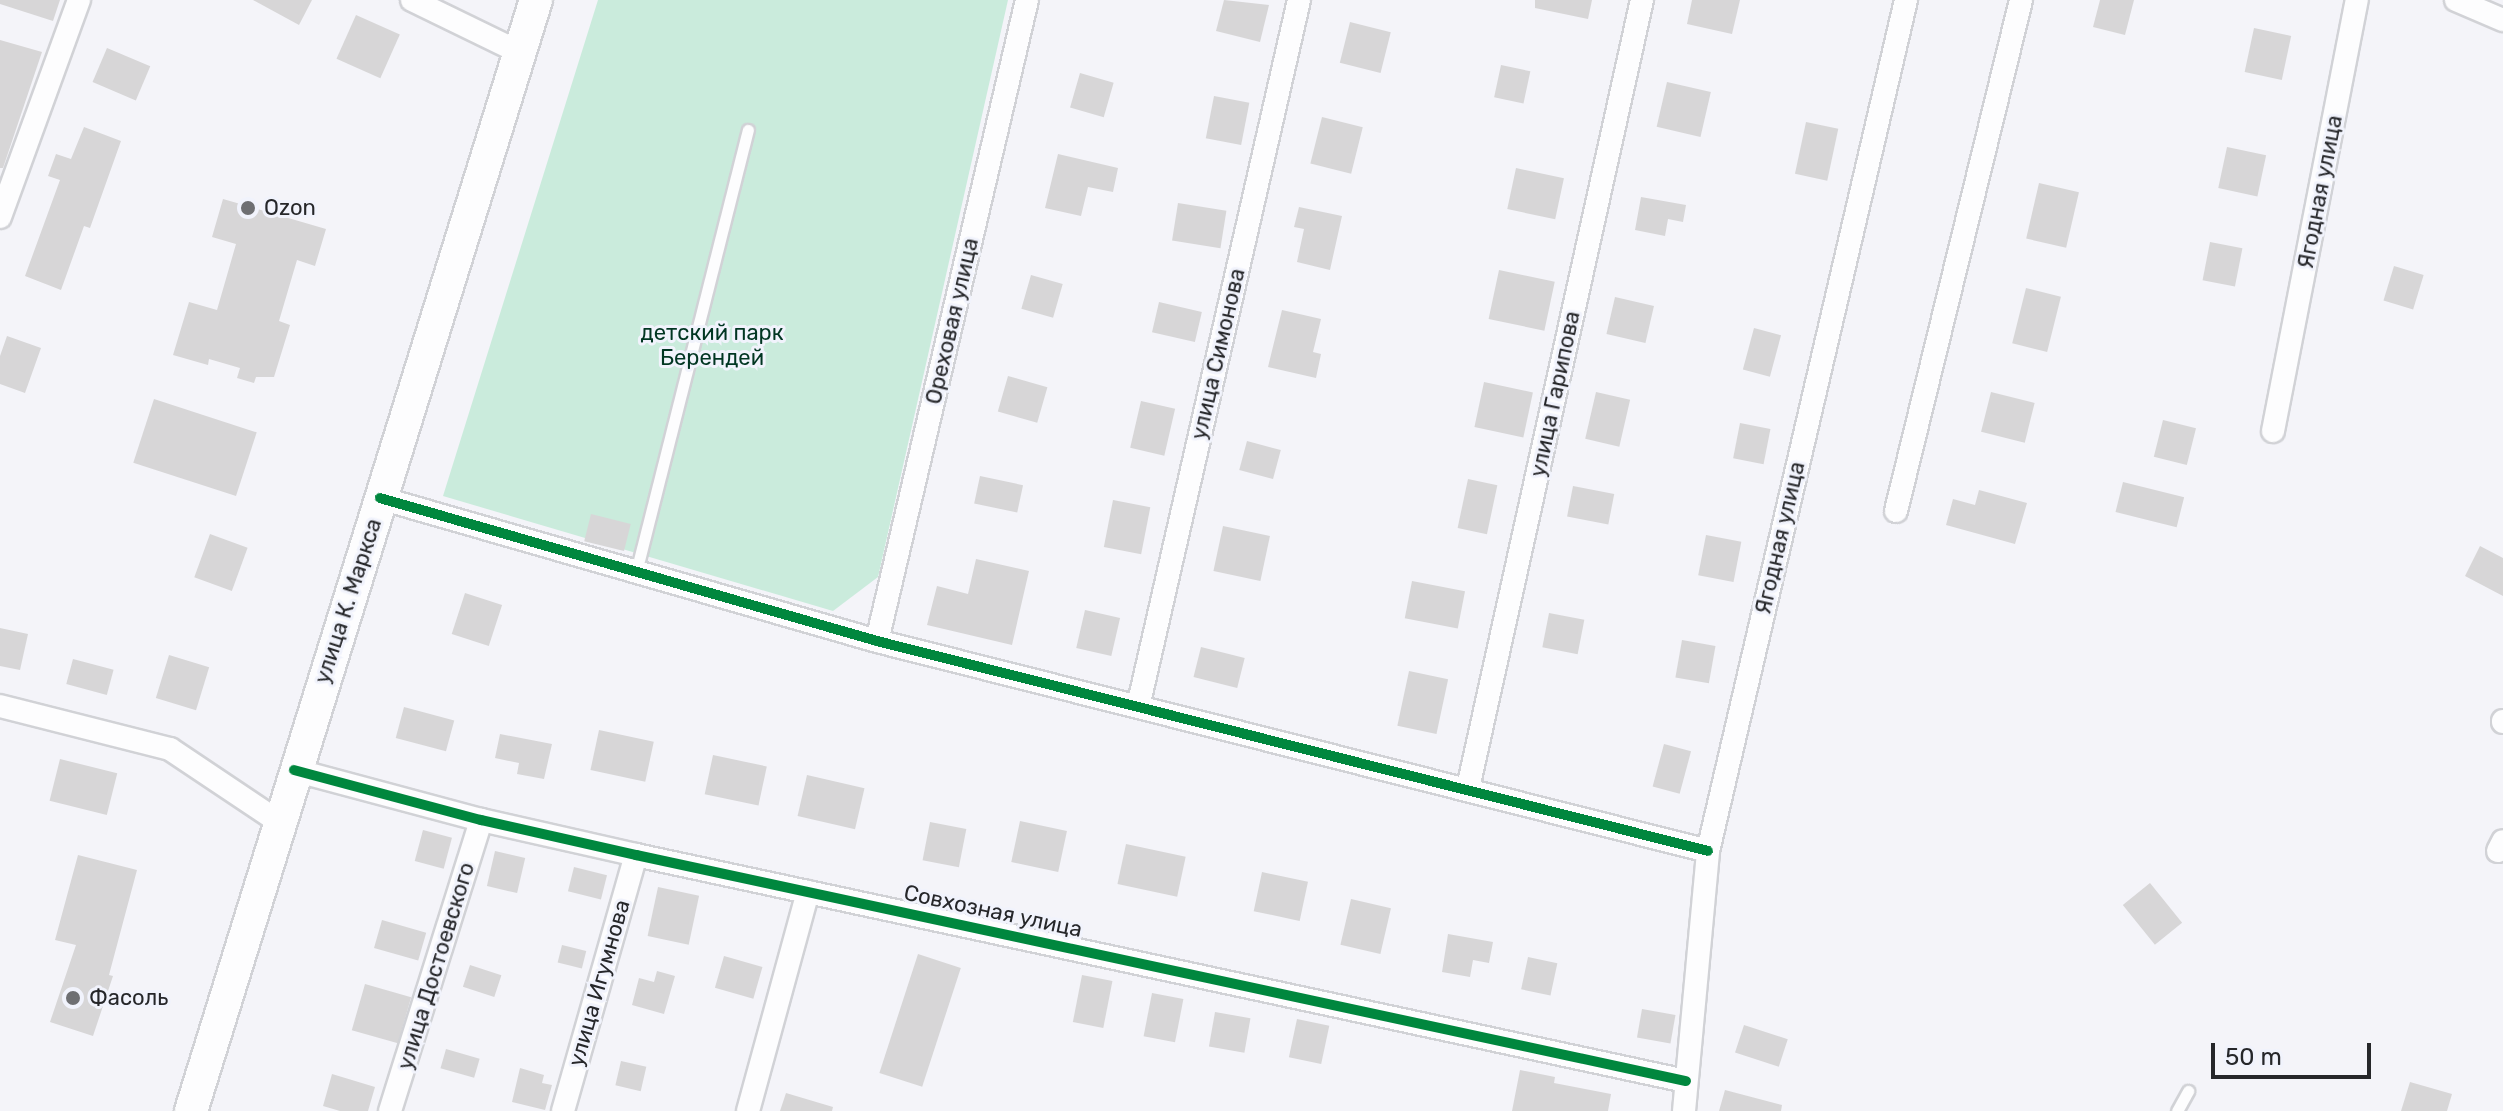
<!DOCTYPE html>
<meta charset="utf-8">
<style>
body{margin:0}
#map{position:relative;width:2503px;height:1111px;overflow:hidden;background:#f4f4f9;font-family:Rubik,sans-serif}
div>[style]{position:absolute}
.green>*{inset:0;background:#caebdc}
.building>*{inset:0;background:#d7d6d7;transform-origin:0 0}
.roads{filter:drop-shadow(2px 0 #d1d2d6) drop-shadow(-2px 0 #d1d2d6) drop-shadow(0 2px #d1d2d6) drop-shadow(0 -2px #d1d2d6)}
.service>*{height:11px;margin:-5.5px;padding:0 5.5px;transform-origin:5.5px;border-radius:5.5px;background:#fdfdfe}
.minor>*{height:22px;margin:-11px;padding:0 11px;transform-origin:11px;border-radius:11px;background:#fdfdfe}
.secondary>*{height:32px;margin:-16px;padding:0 16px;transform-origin:16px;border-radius:16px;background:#fdfdfe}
.cycleway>*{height:10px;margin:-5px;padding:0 5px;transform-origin:5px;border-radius:5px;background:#00873e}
.dots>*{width:22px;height:22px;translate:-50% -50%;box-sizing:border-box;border:4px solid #f1f3fc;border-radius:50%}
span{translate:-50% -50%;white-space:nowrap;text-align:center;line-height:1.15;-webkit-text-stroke:6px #f1f3fc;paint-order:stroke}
.street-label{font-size:22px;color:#26272a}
.poi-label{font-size:22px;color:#26272a}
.left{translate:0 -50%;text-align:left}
.park-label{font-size:22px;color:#013622}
.scale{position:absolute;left:2211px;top:1043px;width:160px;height:36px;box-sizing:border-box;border:4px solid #26272a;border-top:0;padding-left:10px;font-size:24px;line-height:28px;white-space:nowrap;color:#26272a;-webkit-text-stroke:6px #f1f3fc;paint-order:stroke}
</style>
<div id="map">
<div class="green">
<i style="clip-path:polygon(598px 0,1008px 0,878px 577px,833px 611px,443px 496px)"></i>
</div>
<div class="building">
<i style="clip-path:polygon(0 0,60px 0,53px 21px,0 4px)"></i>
<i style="clip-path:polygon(253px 0,312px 0,299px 25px)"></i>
<i style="clip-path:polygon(1224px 0,1269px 5px,1260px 42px,1216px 31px)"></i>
<i style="clip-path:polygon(1535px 0,1592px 0,1588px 19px,1535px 8px)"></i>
<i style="clip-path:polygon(1692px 0,1740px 0,1732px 34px,1687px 24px)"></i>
<i style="clip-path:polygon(2100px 0,2134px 0,2125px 35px,2093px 27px)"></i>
<i style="left:356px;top:15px;width:48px;height:48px;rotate:24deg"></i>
<i style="left:1350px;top:22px;width:42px;height:42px;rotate:14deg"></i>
<i style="left:2254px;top:28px;width:38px;height:45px;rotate:12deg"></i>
<i style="clip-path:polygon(0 40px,42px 52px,3px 168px,0 168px)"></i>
<i style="left:107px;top:48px;width:47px;height:37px;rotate:23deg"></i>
<i style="left:1501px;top:65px;width:30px;height:33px;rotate:12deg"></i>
<i style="left:1080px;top:73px;width:35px;height:36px;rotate:16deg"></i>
<i style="left:1667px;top:82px;width:45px;height:46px;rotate:13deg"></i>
<i style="left:1214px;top:96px;width:36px;height:43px;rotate:11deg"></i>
<i style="left:1322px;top:117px;width:42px;height:48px;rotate:14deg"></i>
<i style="left:1806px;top:122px;width:33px;height:53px;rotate:12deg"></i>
<i style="clip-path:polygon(84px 127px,121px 141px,90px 228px,84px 226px,61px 290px,25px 276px,60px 180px,48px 176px,56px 154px,71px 159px)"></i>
<i style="left:2227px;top:147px;width:40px;height:42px;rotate:12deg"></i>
<i style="clip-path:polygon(1058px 154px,1118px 168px,1113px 192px,1088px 187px,1081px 216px,1045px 208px)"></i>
<i style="left:1516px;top:168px;width:49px;height:42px;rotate:12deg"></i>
<i style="left:2039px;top:183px;width:41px;height:57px;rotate:13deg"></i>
<i style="clip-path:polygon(1641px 197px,1686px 205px,1683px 222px,1668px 219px,1665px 236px,1635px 230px)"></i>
<i style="clip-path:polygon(223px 199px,326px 229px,315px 266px,297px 260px,279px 321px,290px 325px,274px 377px,256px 377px,254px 383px,237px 378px,240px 368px,209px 359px,208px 365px,173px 355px,189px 302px,217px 310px,236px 244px,212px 237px)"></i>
<i style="left:1178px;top:203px;width:49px;height:38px;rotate:9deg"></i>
<i style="clip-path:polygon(1299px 207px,1342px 216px,1330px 270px,1297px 262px,1304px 229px,1294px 227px)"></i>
<i style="left:2210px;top:242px;width:33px;height:39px;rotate:11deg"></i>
<i style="left:2394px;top:266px;width:31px;height:36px;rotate:17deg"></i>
<i style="left:1499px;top:270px;width:57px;height:50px;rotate:12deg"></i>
<i style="left:1031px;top:275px;width:33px;height:35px;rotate:16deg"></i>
<i style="left:2026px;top:288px;width:36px;height:57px;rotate:14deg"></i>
<i style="left:1615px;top:297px;width:40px;height:38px;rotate:13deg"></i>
<i style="left:1159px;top:302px;width:44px;height:31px;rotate:13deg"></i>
<i style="clip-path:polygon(1282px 310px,1321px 319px,1313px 352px,1321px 354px,1316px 378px,1268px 367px)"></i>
<i style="left:1754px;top:328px;width:28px;height:43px;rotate:15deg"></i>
<i style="clip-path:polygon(7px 336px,41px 348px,25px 393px,0 384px,0 356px)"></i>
<i style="left:1008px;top:376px;width:41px;height:37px;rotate:16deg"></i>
<i style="left:1484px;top:382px;width:50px;height:46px;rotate:12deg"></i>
<i style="left:1596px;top:392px;width:35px;height:48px;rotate:13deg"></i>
<i style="left:1991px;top:392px;width:45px;height:41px;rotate:14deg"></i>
<i style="left:154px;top:399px;width:108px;height:67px;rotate:18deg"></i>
<i style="left:1141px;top:401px;width:35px;height:48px;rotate:13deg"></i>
<i style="left:2163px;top:420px;width:34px;height:38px;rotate:14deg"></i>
<i style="left:1740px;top:423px;width:31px;height:36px;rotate:11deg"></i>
<i style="left:1247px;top:441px;width:35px;height:30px;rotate:15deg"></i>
<i style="left:980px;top:476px;width:44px;height:28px;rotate:12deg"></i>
<i style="left:1468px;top:479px;width:30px;height:50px;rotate:12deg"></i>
<i style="left:2123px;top:482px;width:63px;height:31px;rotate:14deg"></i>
<i style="left:1573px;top:486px;width:42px;height:31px;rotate:11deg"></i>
<i style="clip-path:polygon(1979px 490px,2027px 503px,2015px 544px,1946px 525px,1953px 499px,1975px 505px)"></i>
<i style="left:1113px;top:500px;width:38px;height:48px;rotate:11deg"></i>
<i style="left:591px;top:514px;width:41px;height:28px;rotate:14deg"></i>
<i style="left:1223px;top:526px;width:48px;height:46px;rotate:12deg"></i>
<i style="left:210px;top:534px;width:40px;height:46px;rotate:20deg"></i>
<i style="left:1706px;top:535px;width:36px;height:41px;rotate:11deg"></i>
<i style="clip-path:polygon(2480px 546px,2503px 558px,2503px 596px,2465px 576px)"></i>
<i style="clip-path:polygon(976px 559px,1029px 571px,1012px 645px,927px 625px,937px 586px,968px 594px)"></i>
<i style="left:1412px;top:581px;width:54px;height:38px;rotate:11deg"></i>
<i style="left:465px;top:593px;width:39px;height:43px;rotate:18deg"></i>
<i style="left:1085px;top:610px;width:36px;height:39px;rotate:13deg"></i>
<i style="left:1549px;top:613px;width:36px;height:35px;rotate:11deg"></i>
<i style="clip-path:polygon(0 628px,28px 634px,20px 670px,0 666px)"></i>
<i style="left:1682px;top:640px;width:34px;height:38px;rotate:10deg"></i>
<i style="left:1201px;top:647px;width:45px;height:31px;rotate:14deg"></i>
<i style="left:169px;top:655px;width:42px;height:45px;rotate:17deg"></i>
<i style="left:73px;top:659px;width:42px;height:26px;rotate:15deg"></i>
<i style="left:1409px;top:671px;width:40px;height:56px;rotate:12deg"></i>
<i style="left:404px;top:707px;width:52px;height:32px;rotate:15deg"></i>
<i style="left:599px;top:730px;width:56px;height:41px;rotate:12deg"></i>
<i style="clip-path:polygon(500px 734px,552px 744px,544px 779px,517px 774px,519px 763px,495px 758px)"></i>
<i style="left:1664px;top:744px;width:28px;height:44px;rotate:15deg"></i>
<i style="left:713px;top:755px;width:55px;height:40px;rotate:12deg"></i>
<i style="left:60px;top:759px;width:59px;height:43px;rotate:14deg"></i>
<i style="left:807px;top:775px;width:59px;height:42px;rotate:13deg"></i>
<i style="left:1020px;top:821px;width:48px;height:42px;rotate:12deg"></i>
<i style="left:930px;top:822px;width:37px;height:39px;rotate:11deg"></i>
<i style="left:423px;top:830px;width:30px;height:32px;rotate:15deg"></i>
<i style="left:1126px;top:844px;width:61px;height:41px;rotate:12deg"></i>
<i style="left:495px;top:851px;width:31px;height:36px;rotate:13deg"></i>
<i style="clip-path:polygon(78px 855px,137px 870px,109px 975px,113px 976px,93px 1036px,50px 1022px,76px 945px,55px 940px)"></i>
<i style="left:574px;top:867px;width:34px;height:25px;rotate:14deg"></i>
<i style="left:1262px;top:872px;width:47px;height:40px;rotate:12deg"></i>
<i style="left:2150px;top:883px;width:51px;height:35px;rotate:51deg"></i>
<i style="left:658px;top:887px;width:42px;height:50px;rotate:12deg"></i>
<i style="left:1351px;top:899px;width:41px;height:47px;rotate:13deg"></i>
<i style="left:382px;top:920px;width:46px;height:29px;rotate:16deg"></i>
<i style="clip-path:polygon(1448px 934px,1493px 942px,1489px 963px,1473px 960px,1470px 977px,1442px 972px)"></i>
<i style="left:562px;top:945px;width:25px;height:18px;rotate:14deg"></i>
<i style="left:918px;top:954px;width:45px;height:125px;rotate:18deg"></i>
<i style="left:724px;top:956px;width:40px;height:33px;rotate:16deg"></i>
<i style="left:1528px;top:957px;width:30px;height:33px;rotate:12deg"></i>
<i style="left:470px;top:965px;width:33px;height:23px;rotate:18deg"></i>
<i style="clip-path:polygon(657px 971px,675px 976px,664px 1014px,632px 1005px,639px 978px,654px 982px)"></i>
<i style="left:1082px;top:975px;width:31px;height:48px;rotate:11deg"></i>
<i style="left:365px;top:984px;width:48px;height:48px;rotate:16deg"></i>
<i style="left:1152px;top:993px;width:32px;height:44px;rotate:11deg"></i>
<i style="left:1642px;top:1009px;width:34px;height:29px;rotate:10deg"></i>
<i style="left:1215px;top:1012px;width:36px;height:35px;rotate:10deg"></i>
<i style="left:1297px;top:1019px;width:33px;height:39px;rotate:12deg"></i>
<i style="left:1744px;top:1025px;width:46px;height:29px;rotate:18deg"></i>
<i style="left:446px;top:1049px;width:35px;height:20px;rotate:16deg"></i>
<i style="left:621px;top:1061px;width:26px;height:25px;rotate:13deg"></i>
<i style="clip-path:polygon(520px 1068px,544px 1075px,542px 1083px,552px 1085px,545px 1110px,512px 1102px)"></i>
<i style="clip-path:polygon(1520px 1070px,1555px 1077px,1554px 1083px,1611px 1094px,1608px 1111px,1512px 1111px)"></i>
<i style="clip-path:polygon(332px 1074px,375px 1087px,368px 1111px,340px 1111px,323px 1106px)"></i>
<i style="clip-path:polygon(2410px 1082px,2452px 1094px,2447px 1111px,2401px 1111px)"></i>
<i style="clip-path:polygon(1725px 1090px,1782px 1105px,1781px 1111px,1719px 1111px)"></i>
<i style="clip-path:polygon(786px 1093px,833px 1107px,832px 1111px,780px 1111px)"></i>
</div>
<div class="roads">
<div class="service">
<i style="left:636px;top:572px;width:456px;rotate:-75.8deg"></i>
<i style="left:2177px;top:1111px;width:23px;rotate:-61deg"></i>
</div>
<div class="minor">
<i style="left:412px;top:0;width:119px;rotate:25.9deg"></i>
<i style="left:2456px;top:0;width:51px;rotate:23.1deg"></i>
<i style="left:0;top:217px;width:231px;rotate:-70deg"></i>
<i style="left:2273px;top:431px;width:439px;rotate:-79deg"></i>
<i style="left:380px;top:498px;width:517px;rotate:16.05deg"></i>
<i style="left:877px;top:641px;width:857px;rotate:14.18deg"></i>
<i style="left:1896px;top:511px;width:526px;rotate:-76.25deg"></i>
<i style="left:877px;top:641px;width:658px;rotate:-76.83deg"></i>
<i style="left:0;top:706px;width:175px;rotate:14.2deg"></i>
<i style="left:170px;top:749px;width:131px;rotate:33.8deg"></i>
<i style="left:1138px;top:707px;width:725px;rotate:-77.17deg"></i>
<i style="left:2503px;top:722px;width:1px;rotate:-90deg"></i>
<i style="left:294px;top:770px;width:194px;rotate:15deg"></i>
<i style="left:481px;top:820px;width:159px;rotate:12.7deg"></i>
<i style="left:636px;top:855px;width:1074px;rotate:12.15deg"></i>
<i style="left:1468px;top:788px;width:807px;rotate:-77.55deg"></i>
<i style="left:2498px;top:851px;width:11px;rotate:-63deg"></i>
<i style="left:390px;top:1111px;width:305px;rotate:-72.6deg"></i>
<i style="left:563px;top:1111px;width:266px;rotate:-74.1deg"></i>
<i style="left:748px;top:1111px;width:227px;rotate:-74.7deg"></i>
<i style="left:1684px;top:1111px;width:261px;rotate:-84.7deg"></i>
<i style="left:1708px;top:851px;width:874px;rotate:-76.9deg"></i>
</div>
<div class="secondary">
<i style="left:191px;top:1111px;width:1163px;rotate:-72.75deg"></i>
</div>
</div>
<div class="cycleway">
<i style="left:380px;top:498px;width:517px;rotate:16.05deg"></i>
<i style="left:877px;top:641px;width:857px;rotate:14.18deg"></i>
<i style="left:294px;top:770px;width:194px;rotate:15deg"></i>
<i style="left:481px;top:820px;width:159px;rotate:12.7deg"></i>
<i style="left:636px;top:855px;width:1074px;rotate:12.15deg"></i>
</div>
<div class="dots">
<i style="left:248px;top:208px;background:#6e6f72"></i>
<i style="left:73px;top:998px;background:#6e6f72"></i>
</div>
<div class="street-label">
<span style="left:2320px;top:192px;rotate:-79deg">Ягодная улица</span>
<span style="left:952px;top:321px;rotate:-77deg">Ореховая улица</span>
<span style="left:1218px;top:354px;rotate:-77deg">улица Симонова</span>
<span style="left:1555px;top:394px;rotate:-78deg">улица Гарипова</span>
<span style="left:1780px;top:538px;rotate:-77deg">Ягодная улица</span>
<span style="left:348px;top:601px;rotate:-72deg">улица К. Маркса</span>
<span style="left:993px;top:911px;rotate:12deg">Совхозная улица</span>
<span style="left:436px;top:966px;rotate:-73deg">улица Достоевского</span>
<span style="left:599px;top:983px;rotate:-74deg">улица Игумнова</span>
</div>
<div class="poi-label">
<span class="left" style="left:264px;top:208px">Ozon</span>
<span class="left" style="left:89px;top:998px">Фасоль</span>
</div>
<div class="park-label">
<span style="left:712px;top:345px">детский парк<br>Берендей</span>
</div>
<div class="scale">50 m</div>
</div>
